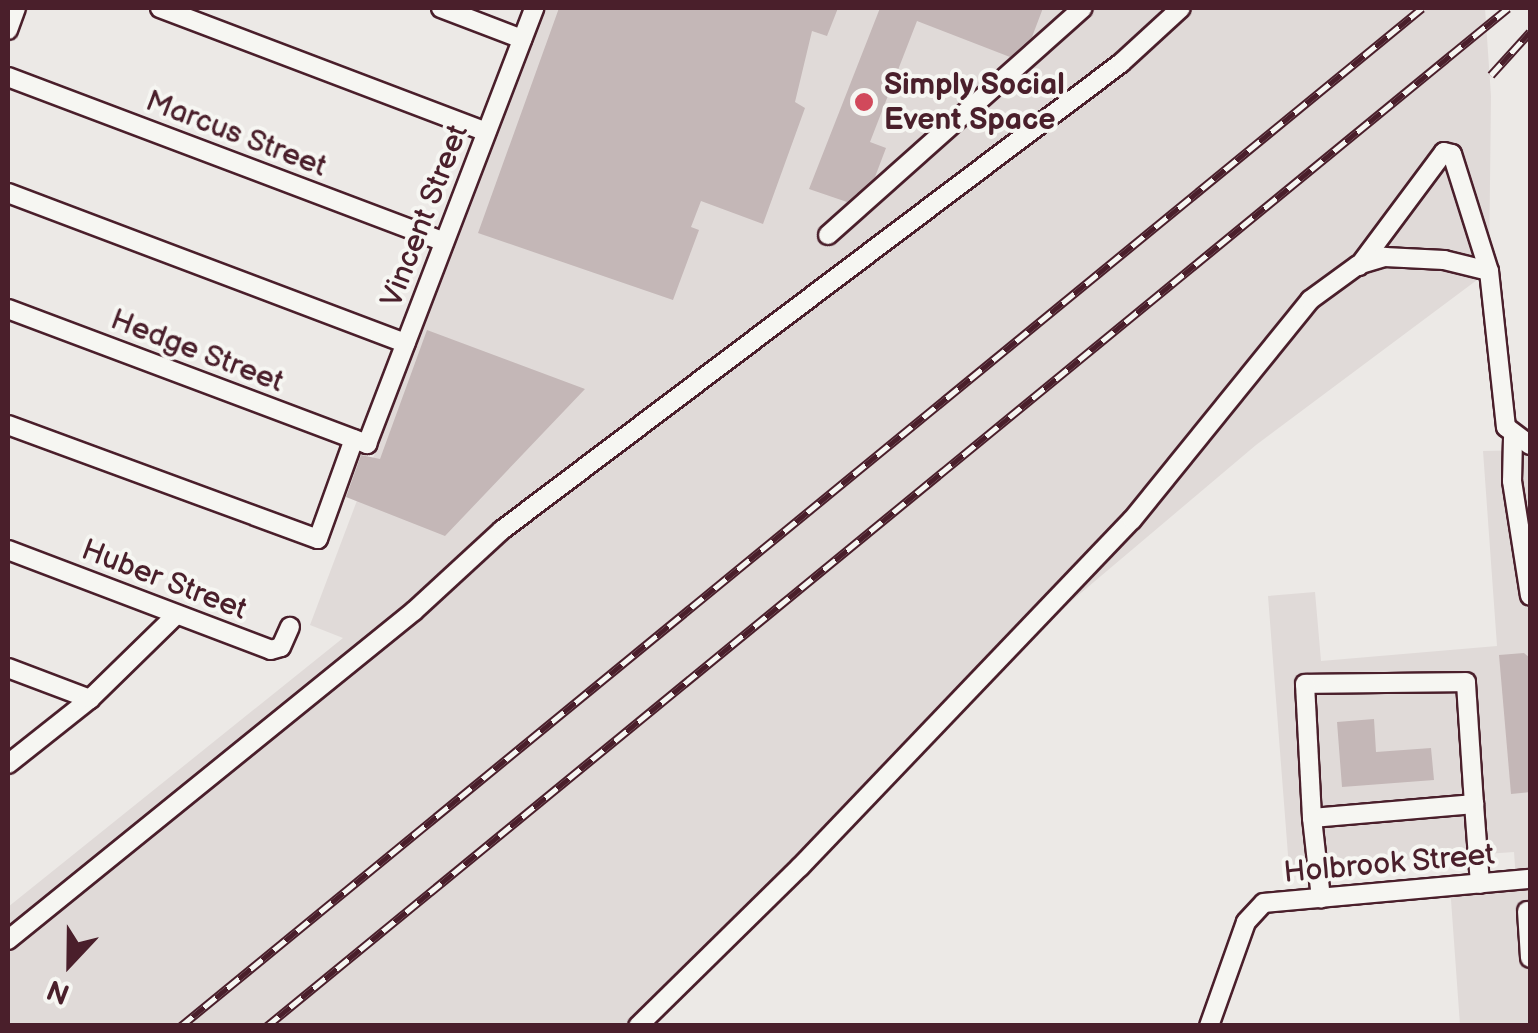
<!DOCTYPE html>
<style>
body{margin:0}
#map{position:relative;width:1538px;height:1033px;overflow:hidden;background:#ece9e6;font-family:"Balsamiq Sans",sans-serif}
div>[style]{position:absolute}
.built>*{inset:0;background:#e0dad8}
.building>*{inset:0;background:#c4b7b7}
.roads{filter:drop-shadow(2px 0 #4a1f2b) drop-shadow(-2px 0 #4a1f2b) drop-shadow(0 2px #4a1f2b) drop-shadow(0 -2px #4a1f2b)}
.minor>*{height:18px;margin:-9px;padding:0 9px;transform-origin:9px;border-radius:9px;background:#f6f6f2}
.rail>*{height:9px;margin-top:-4.5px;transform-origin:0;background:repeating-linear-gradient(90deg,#f6f6f2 0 15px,#4a1f2b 0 30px);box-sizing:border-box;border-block:2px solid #4a1f2b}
.dots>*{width:28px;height:28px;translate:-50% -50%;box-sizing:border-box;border:5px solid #f6f6f2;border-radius:50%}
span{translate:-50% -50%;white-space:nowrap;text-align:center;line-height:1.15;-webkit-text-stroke:8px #f6f6f2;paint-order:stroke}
.poi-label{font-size:30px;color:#4a1f2b;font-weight:700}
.left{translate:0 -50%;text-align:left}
.street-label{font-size:30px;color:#4a1f2b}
.frame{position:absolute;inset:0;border:10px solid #4a1f2b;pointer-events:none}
.north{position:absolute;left:20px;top:913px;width:100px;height:100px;-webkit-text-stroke:8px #f6f6f2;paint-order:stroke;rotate:202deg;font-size:28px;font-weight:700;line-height:40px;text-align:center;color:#4a1f2b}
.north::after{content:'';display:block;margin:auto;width:35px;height:45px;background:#4a1f2b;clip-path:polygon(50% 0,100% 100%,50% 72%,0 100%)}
</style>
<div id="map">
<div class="built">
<i style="clip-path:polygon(543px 8px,1485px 8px,1491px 96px,1489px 271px,1256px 445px,1056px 614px,655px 1025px,8px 1026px,8px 907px,343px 638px,310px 625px)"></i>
<i style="clip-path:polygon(1530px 450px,1530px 1025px,1460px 1025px,1450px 886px,1516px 880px,1514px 852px,1289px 868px,1268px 596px,1315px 592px,1321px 661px,1497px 646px,1483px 451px)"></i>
</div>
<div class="building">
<i style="clip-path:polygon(559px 8px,838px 8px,827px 36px,812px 31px,795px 102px,805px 108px,763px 224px,701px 201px,691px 227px,699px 230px,673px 300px,478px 233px)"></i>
<i style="clip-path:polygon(880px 8px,1043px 8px,1032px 37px,1010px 57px,917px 21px,870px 142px,886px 148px,875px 177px,847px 202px,809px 189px)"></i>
<i style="clip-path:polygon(427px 330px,585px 389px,445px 536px,346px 497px,361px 455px,380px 459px)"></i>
<i style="clip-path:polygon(1524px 653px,1530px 658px,1530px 792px,1511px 794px,1499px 655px)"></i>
<i style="clip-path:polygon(1374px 719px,1376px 752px,1431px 748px,1434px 780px,1342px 787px,1337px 722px)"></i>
</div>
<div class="roads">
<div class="minor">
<i style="left:160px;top:8px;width:349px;rotate:20.8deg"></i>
<i style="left:441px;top:8px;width:87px;rotate:20.9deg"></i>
<i style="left:8px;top:30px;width:23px;rotate:-70deg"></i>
<i style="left:8px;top:77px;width:466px;rotate:20.7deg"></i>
<i style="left:8px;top:193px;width:425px;rotate:20.7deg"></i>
<i style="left:828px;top:235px;width:341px;rotate:-41.7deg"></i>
<i style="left:1359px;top:266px;width:142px;rotate:-53.3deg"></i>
<i style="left:1444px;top:152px;width:8px;rotate:14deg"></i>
<i style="left:1452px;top:154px;width:123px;rotate:72.5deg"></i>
<i style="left:1489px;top:271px;width:157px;rotate:83.8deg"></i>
<i style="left:1506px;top:427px;width:30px;rotate:37deg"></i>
<i style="left:8px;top:309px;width:384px;rotate:20.6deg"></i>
<i style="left:367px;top:444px;width:467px;rotate:-69deg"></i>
<i style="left:8px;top:425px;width:330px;rotate:20.2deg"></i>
<i style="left:318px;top:539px;width:106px;rotate:-70.2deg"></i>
<i style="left:1513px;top:438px;width:43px;rotate:91.3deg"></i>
<i style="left:1512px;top:481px;width:116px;rotate:81.1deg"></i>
<i style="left:8px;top:550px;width:281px;rotate:20.8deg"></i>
<i style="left:271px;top:650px;width:10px;rotate:-17deg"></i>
<i style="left:281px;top:647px;width:22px;rotate:-66deg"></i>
<i style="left:8px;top:668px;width:88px;rotate:20.7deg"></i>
<i style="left:8px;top:764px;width:105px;rotate:-38.4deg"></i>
<i style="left:90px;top:699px;width:119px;rotate:-44.3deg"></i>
<i style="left:1474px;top:804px;width:122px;rotate:-93.8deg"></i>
<i style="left:1466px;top:682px;width:161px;rotate:179.3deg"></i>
<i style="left:1305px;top:684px;width:134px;rotate:87deg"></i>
<i style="left:1312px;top:818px;width:163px;rotate:-4.9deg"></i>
<i style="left:1474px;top:804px;width:80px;rotate:85.7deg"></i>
<i style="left:1312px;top:818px;width:81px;rotate:83.6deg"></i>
<i style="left:1527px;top:911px;width:47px;rotate:86.3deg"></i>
<i style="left:8px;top:940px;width:523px;rotate:-39.02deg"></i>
<i style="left:414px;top:611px;width:120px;rotate:-42.6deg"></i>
<i style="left:502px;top:530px;width:775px;rotate:-37.03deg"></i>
<i style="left:1121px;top:63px;width:81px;rotate:-42.5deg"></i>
<i style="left:638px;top:1026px;width:227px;rotate:-44.5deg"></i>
<i style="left:800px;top:867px;width:480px;rotate:-46.3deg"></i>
<i style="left:1132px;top:520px;width:283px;rotate:-51deg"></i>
<i style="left:1310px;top:300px;width:59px;rotate:-36.1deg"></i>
<i style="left:1358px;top:265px;width:28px;rotate:-17deg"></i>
<i style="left:1385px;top:257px;width:59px;rotate:2.9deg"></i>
<i style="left:1444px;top:260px;width:46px;rotate:13.7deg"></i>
<i style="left:1209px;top:1026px;width:110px;rotate:-70.4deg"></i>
<i style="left:1246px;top:922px;width:26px;rotate:-47deg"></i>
<i style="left:1264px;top:903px;width:267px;rotate:-5.2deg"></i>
</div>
</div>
<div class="rail">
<i style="left:1491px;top:75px;width:58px;rotate:-47.8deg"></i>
<i style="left:181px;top:1026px;width:1605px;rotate:-39.36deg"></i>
<i style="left:267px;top:1026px;width:1605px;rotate:-39.36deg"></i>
</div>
<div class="dots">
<i style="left:864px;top:102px;background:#d1495b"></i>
</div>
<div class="poi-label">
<span class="left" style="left:884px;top:102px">Simply Social<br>Event Space</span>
</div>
<div class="street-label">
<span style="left:236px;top:134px;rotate:21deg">Marcus Street</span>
<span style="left:425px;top:216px;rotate:-69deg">Vincent Street</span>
<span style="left:197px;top:351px;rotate:21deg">Hedge Street</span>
<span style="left:164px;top:580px;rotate:21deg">Huber Street</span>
<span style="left:1389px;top:864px;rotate:-5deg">Holbrook Street</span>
</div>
<div class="frame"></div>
<div class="north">N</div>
</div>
